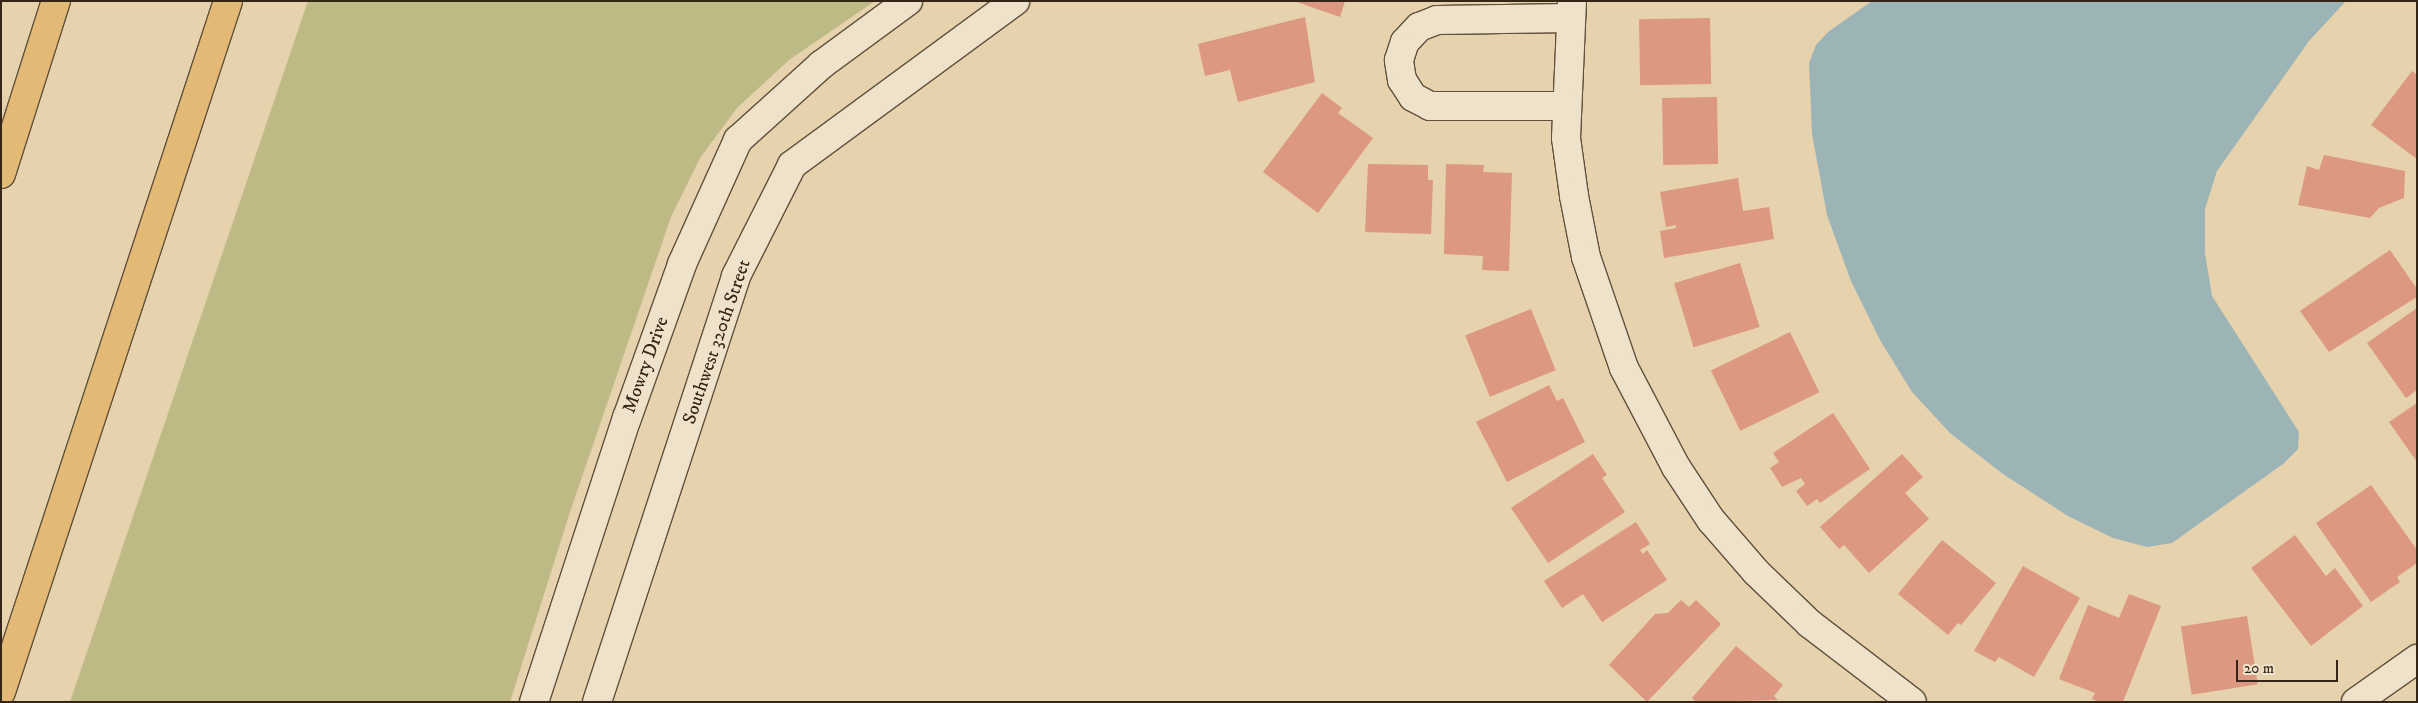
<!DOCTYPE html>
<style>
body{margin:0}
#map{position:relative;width:2418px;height:703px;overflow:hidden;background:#e6d2ad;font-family:"IM FELL DW Pica",serif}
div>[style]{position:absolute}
.green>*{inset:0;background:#bdba85}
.water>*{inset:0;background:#9db4b7}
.building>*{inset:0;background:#dc9881;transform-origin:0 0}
.roads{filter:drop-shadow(1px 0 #60503c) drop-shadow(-1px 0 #60503c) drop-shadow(0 1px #60503c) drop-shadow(0 -1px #60503c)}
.minor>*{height:28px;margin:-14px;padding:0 14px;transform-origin:14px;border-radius:14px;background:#efe2ca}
.tertiary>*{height:28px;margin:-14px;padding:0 14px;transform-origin:14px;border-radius:14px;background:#efe2ca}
.motorway>*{height:28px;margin:-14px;padding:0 14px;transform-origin:14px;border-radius:14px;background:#e3b976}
span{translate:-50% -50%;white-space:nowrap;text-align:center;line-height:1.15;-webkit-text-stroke:4px #efe2ca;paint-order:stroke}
.street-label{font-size:19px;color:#342516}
.frame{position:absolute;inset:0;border:2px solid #342516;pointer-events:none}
.scale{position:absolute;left:2236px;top:660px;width:102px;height:22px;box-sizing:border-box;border:2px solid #342516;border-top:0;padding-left:6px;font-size:15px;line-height:18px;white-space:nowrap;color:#342516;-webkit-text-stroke:4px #efe2ca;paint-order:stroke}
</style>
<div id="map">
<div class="green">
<i style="clip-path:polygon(308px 1px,875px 1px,789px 60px,737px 108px,700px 158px,671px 217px,569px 515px,510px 702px,70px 702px)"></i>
</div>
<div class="water">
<i style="clip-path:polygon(1872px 1px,2346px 1px,2309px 41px,2217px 171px,2205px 209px,2205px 253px,2212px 296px,2299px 432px,2298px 449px,2283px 464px,2172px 543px,2147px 547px,2113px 538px,2068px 516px,2003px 474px,1950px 433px,1912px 392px,1880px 340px,1851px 281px,1827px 215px,1812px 134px,1809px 63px,1816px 45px,1828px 32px)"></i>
</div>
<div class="building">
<i style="clip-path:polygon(1294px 1px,1345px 1px,1340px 17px)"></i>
<i style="clip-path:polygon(1305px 17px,1315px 82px,1238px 102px,1230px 70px,1205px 76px,1198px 44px)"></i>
<i style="left:1710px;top:18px;width:66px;height:71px;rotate:89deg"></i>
<i style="clip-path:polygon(2412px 71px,2417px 75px,2417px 159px,2371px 125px)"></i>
<i style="clip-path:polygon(1322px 93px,1342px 108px,1338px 113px,1373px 138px,1318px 213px,1263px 172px)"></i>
<i style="left:1717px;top:97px;width:67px;height:55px;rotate:89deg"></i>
<i style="clip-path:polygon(2324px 155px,2405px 171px,2404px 198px,2379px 208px,2370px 218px,2298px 205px,2307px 166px,2319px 170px)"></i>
<i style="clip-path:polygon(1368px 164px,1428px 165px,1428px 180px,1433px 180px,1431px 234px,1365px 232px)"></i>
<i style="clip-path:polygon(1446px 164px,1484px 165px,1483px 172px,1512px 173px,1509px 271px,1482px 270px,1483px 256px,1444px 254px)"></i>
<i style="clip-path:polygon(1738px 178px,1743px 211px,1769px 207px,1774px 239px,1664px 258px,1660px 231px,1676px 228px,1676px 225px,1666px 227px,1660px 192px)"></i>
<i style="clip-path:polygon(2390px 250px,2417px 289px,2417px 297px,2329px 352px,2300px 311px)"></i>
<i style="left:1740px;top:263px;width:67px;height:69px;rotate:73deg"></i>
<i style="clip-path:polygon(2417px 308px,2417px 390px,2406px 398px,2367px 343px)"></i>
<i style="left:1531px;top:309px;width:66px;height:71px;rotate:68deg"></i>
<i style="left:1790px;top:332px;width:67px;height:88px;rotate:64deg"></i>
<i style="clip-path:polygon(1549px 385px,1557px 401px,1563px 398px,1585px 442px,1507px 482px,1476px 422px)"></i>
<i style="clip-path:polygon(2417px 403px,2417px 462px,2389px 422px)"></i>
<i style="clip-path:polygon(1833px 413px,1870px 469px,1820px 503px,1817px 499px,1807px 506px,1796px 491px,1805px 484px,1801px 478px,1782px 487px,1770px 468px,1779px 462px,1773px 453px)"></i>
<i style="clip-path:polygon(1593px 454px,1607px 475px,1602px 478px,1625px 512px,1548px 563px,1511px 508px)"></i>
<i style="clip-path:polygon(1902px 454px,1923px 477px,1905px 493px,1929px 519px,1869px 573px,1844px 545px,1839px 549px,1820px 527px)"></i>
<i style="clip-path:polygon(2371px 485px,2417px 550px,2417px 563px,2397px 577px,2400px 582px,2371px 602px,2316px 523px)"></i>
<i style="clip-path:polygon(1636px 522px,1650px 544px,1640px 550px,1643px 554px,1647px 550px,1667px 580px,1602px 622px,1583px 594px,1562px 608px,1544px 581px)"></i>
<i style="clip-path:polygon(2295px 535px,2326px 576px,2335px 568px,2363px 606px,2311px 646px,2251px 568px)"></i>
<i style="clip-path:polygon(1942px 540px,1996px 583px,1961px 625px,1958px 623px,1948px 635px,1898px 594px)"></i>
<i style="clip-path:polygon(2023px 566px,2080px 598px,2034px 677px,1999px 657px,1995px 662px,1974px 651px)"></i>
<i style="clip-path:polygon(2129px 594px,2161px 606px,2123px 702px,2099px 702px,2092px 699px,2095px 693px,2059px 679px,2088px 605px,2119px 618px)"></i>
<i style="clip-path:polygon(1681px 600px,1689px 607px,1696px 600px,1721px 624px,1647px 702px,1609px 665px,1655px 614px,1668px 613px)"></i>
<i style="left:2247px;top:616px;width:69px;height:67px;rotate:81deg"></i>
<i style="clip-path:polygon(1736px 646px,1783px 685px,1774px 696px,1778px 700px,1696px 702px,1692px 698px)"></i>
</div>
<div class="roads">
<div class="minor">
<i style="left:1572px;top:1px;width:137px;rotate:92.5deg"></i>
<i style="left:1566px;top:138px;width:59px;rotate:82.1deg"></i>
<i style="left:1574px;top:196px;width:62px;rotate:78.9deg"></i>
<i style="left:1586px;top:257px;width:117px;rotate:71.1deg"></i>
<i style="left:1624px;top:368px;width:112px;rotate:62.3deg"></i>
<i style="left:1676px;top:467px;width:64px;rotate:56.6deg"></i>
<i style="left:1711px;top:520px;width:69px;rotate:49.1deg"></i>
<i style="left:1756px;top:572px;width:75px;rotate:43.9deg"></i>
<i style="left:1810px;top:624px;width:128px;rotate:37.4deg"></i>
<i style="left:1567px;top:106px;width:137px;rotate:180deg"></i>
<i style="left:1430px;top:106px;width:19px;rotate:-152deg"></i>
<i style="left:1413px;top:97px;width:20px;rotate:-123deg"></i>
<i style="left:1402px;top:80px;width:20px;rotate:-99deg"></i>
<i style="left:1399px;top:60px;width:19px;rotate:-72deg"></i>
<i style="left:1405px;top:42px;width:21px;rotate:-47deg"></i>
<i style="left:1419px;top:27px;width:19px;rotate:-21deg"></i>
<i style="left:1437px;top:20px;width:133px;rotate:-0.9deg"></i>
<i style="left:2356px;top:702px;width:75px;rotate:-35.2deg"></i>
</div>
<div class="tertiary">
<i style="left:534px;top:702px;width:299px;rotate:-71.9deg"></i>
<i style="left:627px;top:418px;width:164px;rotate:-70.3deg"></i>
<i style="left:682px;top:264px;width:136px;rotate:-65.7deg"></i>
<i style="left:738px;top:140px;width:112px;rotate:-42.1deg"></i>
<i style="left:821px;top:65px;width:108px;rotate:-36.3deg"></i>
<i style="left:597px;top:702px;width:448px;rotate:-71.9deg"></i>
<i style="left:736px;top:276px;width:124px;rotate:-63.2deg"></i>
<i style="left:792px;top:165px;width:277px;rotate:-36.3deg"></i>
</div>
<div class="motorway">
<i style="left:1px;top:174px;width:182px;rotate:-72.4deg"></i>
<i style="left:1px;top:692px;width:727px;rotate:-71.81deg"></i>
</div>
</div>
<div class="street-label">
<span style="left:717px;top:342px;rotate:-71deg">Southwest 320th Street</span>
<span style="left:646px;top:365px;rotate:-70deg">Mowry Drive</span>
</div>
<div class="frame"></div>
<div class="scale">20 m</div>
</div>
